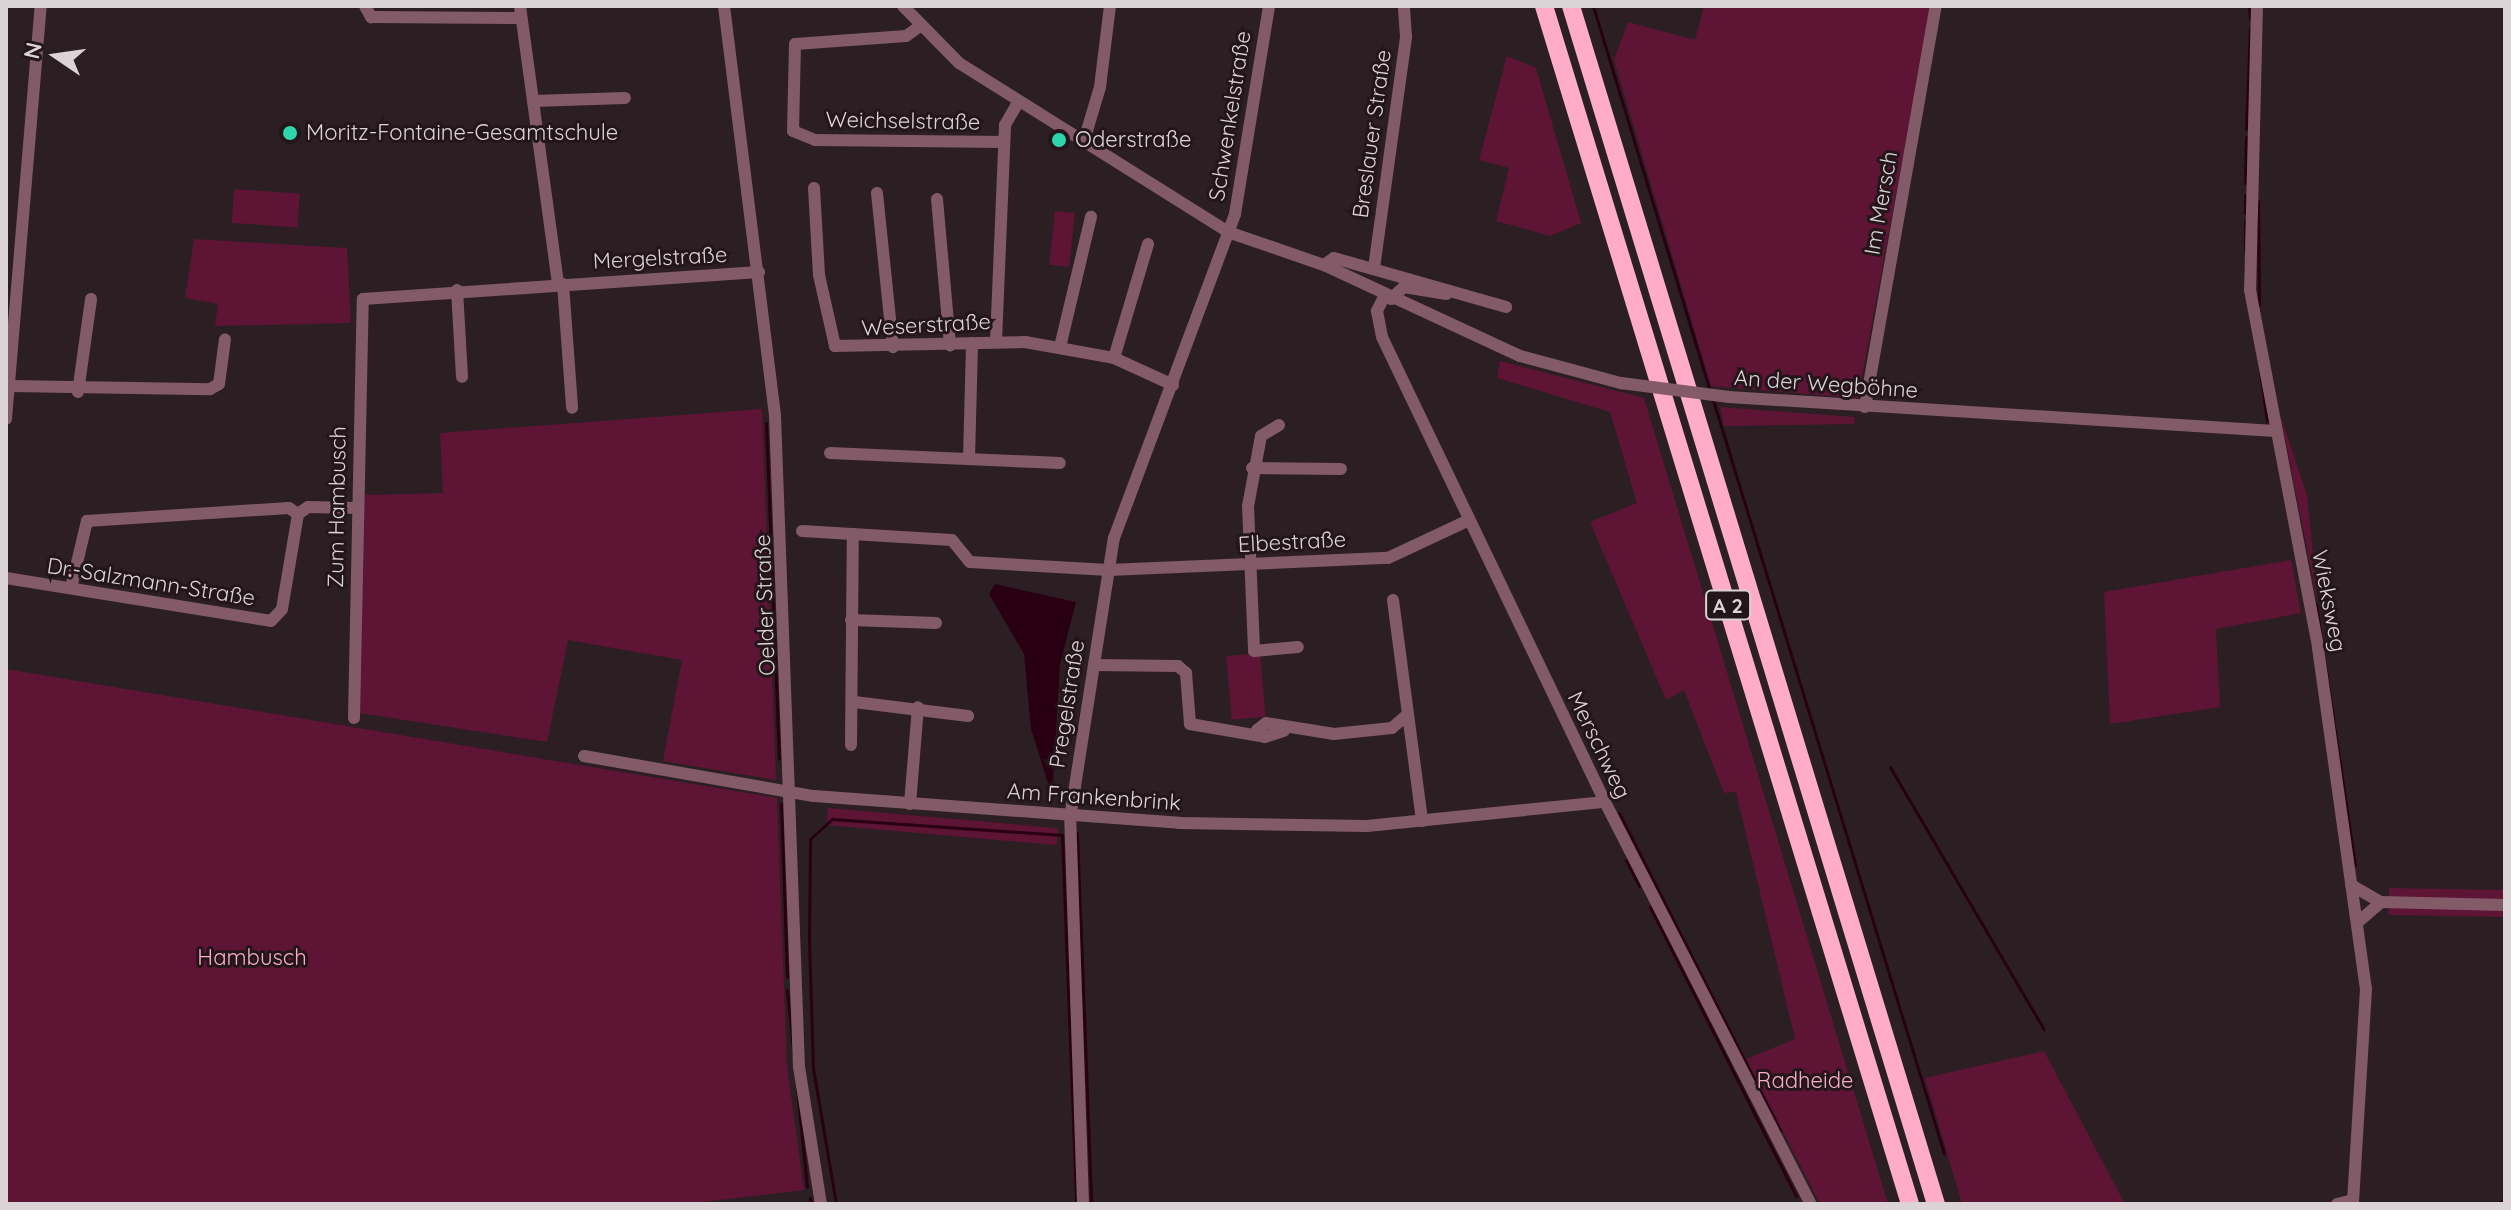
<!DOCTYPE html>
<meta charset="utf-8">
<style>
body{margin:0}
#map{position:relative;width:2511px;height:1210px;overflow:hidden;background:#2c1f23;font-family:Quicksand,sans-serif}
div>[style]{position:absolute}
.green>*{inset:0;background:#5d1435;transform-origin:0 0}
.water>*{inset:0;background:#290012}
.stream>*{height:3px;margin:-1.5px;padding:0 1.5px;transform-origin:1.5px;border-radius:1.5px;background:#290012}
.minor>*{height:12px;margin:-6px;padding:0 6px;transform-origin:6px;border-radius:6px;background:#835a68}
.highway>*{height:18px;margin:-9px;padding:0 9px;transform-origin:9px;border-radius:9px;background:#feacc8}
.minor-bridge>*{height:12px;margin:-6px;padding:0 6px;transform-origin:6px;border-radius:6px;background:#835a68}
.dots>*{width:22px;height:22px;translate:-50% -50%;box-sizing:border-box;border:4px solid #23161a;border-radius:50%}
span{translate:-50% -50%;white-space:nowrap;text-align:center;line-height:1.15;-webkit-text-stroke:6px #23161a;paint-order:stroke}
.shield-label span{padding:2px 6px;background:#23161a;border:2px solid;border-radius:6px;-webkit-text-stroke-width:0}
.shield-label{font-size:20px;color:#dcd3d6;font-weight:700}
.street-label{font-size:22px;color:#dcd3d6}
.poi-label{font-size:22px;color:#dcd3d6}
.left{translate:0 -50%;text-align:left}
.park-label{font-size:22px;color:#f8acc5}
.frame{position:absolute;inset:0;border:8px solid #dcd3d6;pointer-events:none}
.north{position:absolute;left:16px;top:16px;width:80px;height:80px;-webkit-text-stroke:6px #23161a;paint-order:stroke;rotate:283deg;font-size:22px;font-weight:700;line-height:32px;text-align:center;color:#dcd3d6}
.north::after{content:'';display:block;margin:auto;width:28px;height:36px;background:#dcd3d6;clip-path:polygon(50% 0,100% 100%,50% 72%,0 100%)}
</style>
<div id="map">
<div class="green">
<i style="clip-path:polygon(1704px 6px,1931px 6px,1858px 398px,1711px 386px,1614px 60px,1628px 22px,1695px 40px)"></i>
<i style="clip-path:polygon(1507px 56px,1536px 68px,1581px 223px,1550px 236px,1496px 221px,1509px 168px,1479px 160px)"></i>
<i style="left:234px;top:189px;width:66px;height:34px;rotate:4deg"></i>
<i style="left:1055px;top:211px;width:20px;height:54px;rotate:6deg"></i>
<i style="clip-path:polygon(194px 239px,347px 248px,351px 323px,215px 326px,218px 304px,185px 298px)"></i>
<i style="clip-path:polygon(1500px 361px,1644px 398px,1888px 1204px,1820px 1204px,1746px 1059px,1795px 1039px,1736px 792px,1724px 793px,1684px 690px,1666px 700px,1590px 522px,1637px 503px,1610px 412px,1497px 378px)"></i>
<i style="clip-path:polygon(1720px 407px,1855px 417px,1854px 424px,1724px 426px)"></i>
<i style="clip-path:polygon(762px 409px,776px 780px,663px 761px,682px 660px,568px 640px,547px 742px,359px 713px,364px 495px,443px 493px,440px 433px)"></i>
<i style="clip-path:polygon(2280px 414px,2307px 495px,2318px 603px)"></i>
<i style="clip-path:polygon(2291px 560px,2301px 613px,2216px 629px,2220px 707px,2110px 724px,2104px 592px)"></i>
<i style="left:1260px;top:653px;width:64px;height:34px;rotate:85deg"></i>
<i style="clip-path:polygon(6px 669px,777px 798px,787px 1066px,804px 1190px,686px 1204px,6px 1204px)"></i>
<i style="left:828px;top:808px;width:231px;height:17px;rotate:5deg"></i>
<i style="left:2389px;top:888px;width:116px;height:27px;rotate:1deg"></i>
<i style="clip-path:polygon(2044px 1051px,2125px 1204px,1962px 1204px,1925px 1078px)"></i>
</div>
<div class="water">
<i style="clip-path:polygon(995px 584px,1076px 602px,1060px 665px,1052px 796px,1031px 729px,1024px 654px,989px 594px)"></i>
</div>
<div class="stream">
<i style="left:1593px;top:6px;width:400px;rotate:73.1deg"></i>
<i style="left:2249px;top:6px;width:13px;rotate:86deg"></i>
<i style="left:2246px;top:129px;width:101px;rotate:-87.7deg"></i>
<i style="left:2245px;top:183px;width:46px;rotate:-88.8deg"></i>
<i style="left:2258px;top:201px;width:104px;rotate:89.4deg"></i>
<i style="left:2245px;top:213px;width:18px;rotate:-90deg"></i>
<i style="left:2245px;top:251px;width:31px;rotate:-90deg"></i>
<i style="left:2245px;top:266px;width:156px;rotate:81.9deg"></i>
<i style="left:1713px;top:400px;width:788px;rotate:72.95deg"></i>
<i style="left:766px;top:423px;width:336px;rotate:87.8deg"></i>
<i style="left:2316px;top:604px;width:264px;rotate:81.5deg"></i>
<i style="left:1890px;top:767px;width:304px;rotate:59.6deg"></i>
<i style="left:781px;top:804px;width:173px;rotate:88deg"></i>
<i style="left:1619px;top:813px;width:356px;rotate:63.1deg"></i>
<i style="left:1077px;top:833px;width:371px;rotate:87.8deg"></i>
<i style="left:1626px;top:860px;width:29px;rotate:63deg"></i>
<i style="left:1650px;top:907px;width:324px;rotate:63.2deg"></i>
<i style="left:787px;top:990px;width:198px;rotate:84.2deg"></i>
<i style="left:810px;top:1198px;width:6px;rotate:81deg"></i>
<i style="left:836px;top:1204px;width:138px;rotate:-99.6deg"></i>
<i style="left:813px;top:1068px;width:126px;rotate:-91.8deg"></i>
<i style="left:809px;top:942px;width:103px;rotate:-89.4deg"></i>
<i style="left:810px;top:839px;width:30px;rotate:-42deg"></i>
<i style="left:832px;top:819px;width:231px;rotate:4deg"></i>
<i style="left:1062px;top:835px;width:369px;rotate:87.8deg"></i>
<i style="left:2497px;top:1204px;width:9px;rotate:-32deg"></i>
</div>
<div class="minor">
<i style="left:365px;top:6px;width:13px;rotate:61deg"></i>
<i style="left:371px;top:17px;width:149px;rotate:0.4deg"></i>
<i style="left:520px;top:6px;width:281px;rotate:82.2deg"></i>
<i style="left:724px;top:6px;width:413px;rotate:82.9deg"></i>
<i style="left:775px;top:416px;width:651px;rotate:87.89deg"></i>
<i style="left:799px;top:1067px;width:139px;rotate:80.9deg"></i>
<i style="left:903px;top:6px;width:80px;rotate:45.5deg"></i>
<i style="left:959px;top:63px;width:318px;rotate:32.1deg"></i>
<i style="left:1228px;top:232px;width:102px;rotate:19deg"></i>
<i style="left:1324px;top:265px;width:216px;rotate:24.9deg"></i>
<i style="left:1520px;top:356px;width:105px;rotate:15deg"></i>
<i style="left:2257px;top:6px;width:284px;rotate:91.4deg"></i>
<i style="left:2250px;top:290px;width:364px;rotate:79.2deg"></i>
<i style="left:2318px;top:648px;width:344px;rotate:82deg"></i>
<i style="left:2366px;top:989px;width:215px;rotate:93.5deg"></i>
<i style="left:920px;top:26px;width:17px;rotate:144deg"></i>
<i style="left:906px;top:36px;width:111px;rotate:175.9deg"></i>
<i style="left:795px;top:44px;width:87px;rotate:91.3deg"></i>
<i style="left:793px;top:131px;width:24px;rotate:22deg"></i>
<i style="left:815px;top:140px;width:189px;rotate:0.6deg"></i>
<i style="left:533px;top:101px;width:92px;rotate:-1.9deg"></i>
<i style="left:1083px;top:144px;width:59px;rotate:-73.4deg"></i>
<i style="left:1100px;top:87px;width:82px;rotate:-83deg"></i>
<i style="left:814px;top:188px;width:87px;rotate:86.7deg"></i>
<i style="left:819px;top:275px;width:73px;rotate:77.3deg"></i>
<i style="left:835px;top:346px;width:190px;rotate:-1.2deg"></i>
<i style="left:1025px;top:342px;width:90px;rotate:10.2deg"></i>
<i style="left:1114px;top:358px;width:65px;rotate:24.6deg"></i>
<i style="left:877px;top:193px;width:155px;rotate:84.1deg"></i>
<i style="left:937px;top:199px;width:147px;rotate:84.9deg"></i>
<i style="left:1324px;top:265px;width:12px;rotate:-35deg"></i>
<i style="left:1334px;top:258px;width:179px;rotate:15.9deg"></i>
<i style="left:1374px;top:268px;width:233px;rotate:-82.1deg"></i>
<i style="left:1406px;top:37px;width:31px;rotate:-94deg"></i>
<i style="left:563px;top:284px;width:124px;rotate:85.8deg"></i>
<i style="left:457px;top:290px;width:87px;rotate:86.7deg"></i>
<i style="left:1385px;top:295px;width:18px;rotate:117deg"></i>
<i style="left:1377px;top:311px;width:26px;rotate:79deg"></i>
<i style="left:1382px;top:337px;width:516px;rotate:64.38deg"></i>
<i style="left:1605px;top:802px;width:452px;rotate:62.9deg"></i>
<i style="left:1391px;top:299px;width:18px;rotate:-43deg"></i>
<i style="left:1404px;top:287px;width:43px;rotate:9.5deg"></i>
<i style="left:996px;top:341px;width:216px;rotate:-87.6deg"></i>
<i style="left:1005px;top:125px;width:24px;rotate:-60deg"></i>
<i style="left:1060px;top:347px;width:134px;rotate:-76.6deg"></i>
<i style="left:1114px;top:358px;width:119px;rotate:-73.4deg"></i>
<i style="left:10px;top:386px;width:200px;rotate:0.9deg"></i>
<i style="left:210px;top:389px;width:10px;rotate:-29deg"></i>
<i style="left:219px;top:384px;width:45px;rotate:-82.4deg"></i>
<i style="left:78px;top:392px;width:94px;rotate:-82deg"></i>
<i style="left:1729px;top:397px;width:547px;rotate:3.56deg"></i>
<i style="left:1865px;top:407px;width:407px;rotate:-80deg"></i>
<i style="left:6px;top:419px;width:414px;rotate:-85.2deg"></i>
<i style="left:1279px;top:425px;width:21px;rotate:149deg"></i>
<i style="left:1261px;top:436px;width:71px;rotate:100.5deg"></i>
<i style="left:1248px;top:506px;width:145px;rotate:87.6deg"></i>
<i style="left:1254px;top:651px;width:44px;rotate:-5.2deg"></i>
<i style="left:830px;top:453px;width:230px;rotate:2.5deg"></i>
<i style="left:969px;top:459px;width:116px;rotate:-88.5deg"></i>
<i style="left:1252px;top:468px;width:89px;rotate:0.6deg"></i>
<i style="left:298px;top:514px;width:12px;rotate:-35deg"></i>
<i style="left:308px;top:507px;width:48px;rotate:1.2deg"></i>
<i style="left:802px;top:531px;width:150px;rotate:3.4deg"></i>
<i style="left:952px;top:540px;width:28px;rotate:51deg"></i>
<i style="left:970px;top:562px;width:139px;rotate:3.3deg"></i>
<i style="left:1109px;top:570px;width:279px;rotate:-2.5deg"></i>
<i style="left:1388px;top:558px;width:89px;rotate:-25.1deg"></i>
<i style="left:6px;top:578px;width:268px;rotate:9.2deg"></i>
<i style="left:271px;top:621px;width:16px;rotate:-47deg"></i>
<i style="left:282px;top:609px;width:96px;rotate:-80.4deg"></i>
<i style="left:71px;top:588px;width:69px;rotate:-76.6deg"></i>
<i style="left:87px;top:521px;width:202px;rotate:-3.7deg"></i>
<i style="left:289px;top:508px;width:11px;rotate:34deg"></i>
<i style="left:1393px;top:600px;width:223px;rotate:82.5deg"></i>
<i style="left:851px;top:620px;width:85px;rotate:2deg"></i>
<i style="left:1094px;top:665px;width:84px;rotate:0.7deg"></i>
<i style="left:1178px;top:666px;width:11px;rotate:41deg"></i>
<i style="left:1186px;top:673px;width:51px;rotate:85.5deg"></i>
<i style="left:1190px;top:724px;width:76px;rotate:9.8deg"></i>
<i style="left:1265px;top:737px;width:20px;rotate:-18deg"></i>
<i style="left:854px;top:702px;width:115px;rotate:7deg"></i>
<i style="left:354px;top:718px;width:419px;rotate:-88.8deg"></i>
<i style="left:363px;top:299px;width:397px;rotate:-3.9deg"></i>
<i style="left:1257px;top:730px;width:11px;rotate:-38deg"></i>
<i style="left:1266px;top:723px;width:69px;rotate:9.2deg"></i>
<i style="left:1334px;top:734px;width:58px;rotate:-5.9deg"></i>
<i style="left:1392px;top:728px;width:20px;rotate:-41deg"></i>
<i style="left:851px;top:745px;width:211px;rotate:-89.5deg"></i>
<i style="left:584px;top:756px;width:233px;rotate:9.9deg"></i>
<i style="left:814px;top:796px;width:366px;rotate:4.2deg"></i>
<i style="left:1179px;top:823px;width:188px;rotate:0.9deg"></i>
<i style="left:1367px;top:826px;width:239px;rotate:-5.8deg"></i>
<i style="left:910px;top:804px;width:97px;rotate:-85.3deg"></i>
<i style="left:2351px;top:885px;width:34px;rotate:30deg"></i>
<i style="left:2381px;top:902px;width:124px;rotate:1.4deg"></i>
<i style="left:2357px;top:923px;width:32px;rotate:-41deg"></i>
<i style="left:1083px;top:1204px;width:386px;rotate:-91.9deg"></i>
<i style="left:1070px;top:818px;width:283px;rotate:-81.1deg"></i>
<i style="left:1114px;top:538px;width:346px;rotate:-69.5deg"></i>
<i style="left:1235px;top:214px;width:211px;rotate:-80.7deg"></i>
<i style="left:2337px;top:1204px;width:16px;rotate:-14deg"></i>
</div>
<div class="highway">
<i style="left:1544px;top:6px;width:1253px;rotate:73.01deg"></i>
<i style="left:1571px;top:6px;width:1252px;rotate:73.06deg"></i>
</div>
<div class="minor-bridge">
<i style="left:1621px;top:383px;width:109px;rotate:7.4deg"></i>
</div>
<div class="dots">
<i style="left:290px;top:133px;background:#2ed4aa"></i>
<i style="left:1059px;top:140px;background:#2ed4aa"></i>
</div>
<div class="shield-label">
<span style="left:1728px;top:605px">A 2</span>
</div>
<div class="street-label">
<span style="left:1230px;top:116px;rotate:-81deg">Schwenkelstraße</span>
<span style="left:903px;top:121px;rotate:1deg">Weichselstraße</span>
<span style="left:1372px;top:134px;rotate:-82deg">Breslauer Straße</span>
<span style="left:1881px;top:203px;rotate:-80deg">Im Mersch</span>
<span style="left:660px;top:258px;rotate:-3deg">Mergelstraße</span>
<span style="left:926px;top:325px;rotate:-3deg">Weserstraße</span>
<span style="left:1826px;top:384px;rotate:4deg">An der Wegböhne</span>
<span style="left:337px;top:507px;rotate:-89deg">Zum Hambusch</span>
<span style="left:1292px;top:542px;rotate:-3deg">Elbestraße</span>
<span style="left:151px;top:582px;rotate:9deg">Dr.-Salzmann-Straße</span>
<span style="left:2329px;top:601px;rotate:79deg">Wieksweg</span>
<span style="left:765px;top:605px;rotate:-92deg">Oelder Straße</span>
<span style="left:1067px;top:704px;rotate:-81deg">Pregelstraße</span>
<span style="left:1599px;top:745px;rotate:64deg">Merschweg</span>
<span style="left:1094px;top:797px;rotate:4deg">Am Frankenbrink</span>
</div>
<div class="poi-label">
<span class="left" style="left:306px;top:133px">Moritz-Fontaine-Gesamtschule</span>
<span class="left" style="left:1075px;top:140px">Oderstraße</span>
</div>
<div class="park-label">
<span style="left:252px;top:958px">Hambusch</span>
<span style="left:1805px;top:1081px">Radheide</span>
</div>
<div class="frame"></div>
<div class="north">N</div>
</div>
